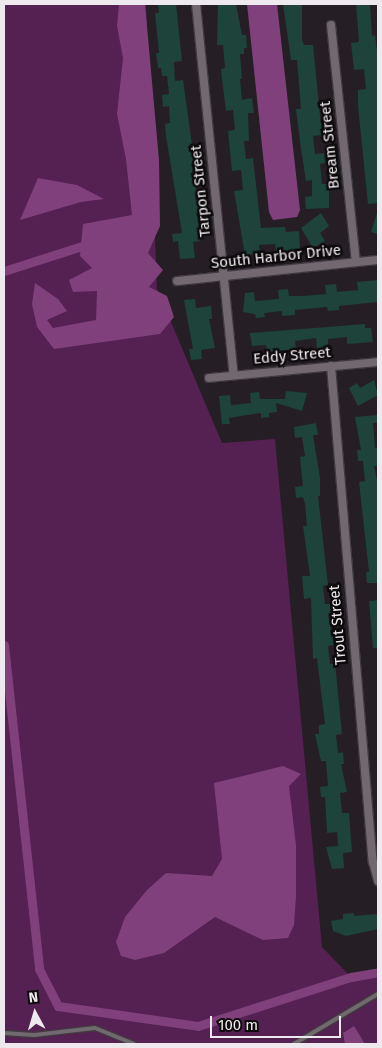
<!DOCTYPE html>
<style>
body{margin:0}
#map{position:relative;width:382px;height:1048px;overflow:hidden;background:#251f25;font-family:"Fira Sans",sans-serif}
div>[style]{position:absolute}
.green>*{inset:0;background:#552052}
.water>*{inset:0;background:#7f407b}
.canal>*{height:9px;margin:-4.5px;padding:0 4.5px;transform-origin:4.5px;border-radius:4.5px;background:#7f407b}
.building>*{inset:0;background:#1d433a}
.roads{filter:drop-shadow(1px 0 #3f3a3f) drop-shadow(-1px 0 #3f3a3f) drop-shadow(0 1px #3f3a3f) drop-shadow(0 -1px #3f3a3f)}
.lane>*{height:4px;margin:-2px;padding:0 2px;transform-origin:2px;border-radius:2px;background:#716870}
.street>*{height:8px;margin:-4px;padding:0 4px;transform-origin:4px;border-radius:4px;background:#716870}
span{translate:-50% -50%;white-space:nowrap;text-align:center;line-height:1.15;-webkit-text-stroke:5px #0d0a0c;paint-order:stroke}
.street-label{font-size:15px;color:#eee9ee}
.frame{position:absolute;inset:0;border:5px solid #eee9ee;pointer-events:none}
.north{position:absolute;left:10px;top:988px;width:50px;height:50px;-webkit-text-stroke:4px #0d0a0c;paint-order:stroke;rotate:354deg;font-size:14px;font-weight:700;line-height:20px;text-align:center;color:#eee9ee}
.north::after{content:'';display:block;margin:auto;width:18px;height:22px;background:#eee9ee;clip-path:polygon(50% 0,100% 100%,50% 72%,0 100%)}
.scale{position:absolute;left:210px;top:1016px;width:131px;height:22px;box-sizing:border-box;border:2px solid #eee9ee;border-top:0;padding-left:6px;font-size:15px;line-height:18px;white-space:nowrap;color:#eee9ee;-webkit-text-stroke:4px #0d0a0c;paint-order:stroke}
</style>
<div id="map">
<div class="green">
<i style="clip-path:polygon(4px 4px,146px 4px,157px 289px,222px 443px,275px 439px,322px 947px,351px 977px,378px 976px,378px 1044px,4px 1044px)"></i>
</div>
<div class="water">
<i style="clip-path:polygon(119px 4px,145px 4px,159px 160px,160px 226px,148px 253px,163px 270px,149px 287px,167px 296px,174px 317px,160px 334px,54px 349px,37px 327px,32px 304px,35px 283px,58px 299px,67px 311px,47px 320px,53px 328px,96px 320px,97px 291px,73px 292px,69px 280px,92px 268px,80px 256px,83px 224px,132px 215px,126px 159px,117px 114px,123px 58px,117px 26px)"></i>
<i style="clip-path:polygon(247px 4px,277px 4px,300px 210px,297px 217px,273px 220px,269px 212px)"></i>
<i style="clip-path:polygon(38px 178px,77px 185px,104px 199px,81px 202px,20px 220px)"></i>
<i style="clip-path:polygon(283px 766px,301px 774px,289px 786px,296px 845px,296px 897px,294px 925px,288px 938px,263px 940px,215px 917px,164px 953px,135px 960px,121px 956px,116px 942px,125px 917px,147px 890px,166px 873px,212px 876px,222px 859px,214px 783px)"></i>
<i style="clip-path:polygon(354px 1026px,365px 1044px,345px 1044px,343px 1033px)"></i>
</div>
<div class="canal">
<i style="left:4px;top:271px;width:91px;rotate:-17.8deg"></i>
<i style="left:4px;top:645px;width:326px;rotate:83.8deg"></i>
<i style="left:39px;top:969px;width:42px;rotate:62.8deg"></i>
<i style="left:58px;top:1006px;width:141px;rotate:8.1deg"></i>
<i style="left:198px;top:1026px;width:161px;rotate:-17.8deg"></i>
<i style="left:351px;top:977px;width:27px;rotate:-10deg"></i>
</div>
<div class="building">
<i style="clip-path:polygon(158px 4px,176px 4px,182px 61px,174px 62px,175px 81px,183px 80px,193px 152px,200px 241px,193px 242px,195px 258px,180px 259px,178px 241px,173px 242px,172px 234px,182px 233px,166px 136px,165px 124px,170px 123px,169px 106px,163px 107px,162px 95px,169px 94px,167px 76px,162px 76px,161px 68px,158px 68px,156px 53px,159px 53px,155px 13px,159px 13px)"></i>
<i style="clip-path:polygon(218px 4px,236px 4px,242px 35px,246px 35px,247px 48px,244px 48px,244px 54px,240px 54px,242px 79px,240px 79px,242px 100px,252px 98px,254px 113px,248px 113px,249px 141px,244px 141px,246px 159px,253px 158px,261px 228px,285px 227px,286px 232px,299px 231px,300px 249px,276px 251px,275px 244px,259px 245px,260px 253px,245px 255px,234px 191px,243px 190px,241px 170px,232px 171px,228px 131px,235px 130px,233px 110px,226px 111px,222px 79px,221px 69px,225px 68px,223px 45px,217px 45px)"></i>
<i style="clip-path:polygon(283px 4px,302px 4px,302px 40px,304px 45px,313px 45px,322px 135px,313px 136px,315px 154px,324px 153px,325px 163px,320px 164px,322px 184px,329px 184px,329px 208px,306px 209px,305px 197px,312px 196px,312px 180px,306px 181px,301px 149px,296px 109px,301px 109px,297px 60px,291px 60px)"></i>
<i style="clip-path:polygon(356px 4px,370px 4px,372px 36px,375px 35px,378px 58px,378px 203px,368px 204px,358px 106px,358px 90px,366px 89px,364px 69px,354px 70px,351px 43px,359px 42px)"></i>
<i style="clip-path:polygon(321px 213px,329px 226px,320px 233px,325px 241px,313px 248px,301px 228px)"></i>
<i style="clip-path:polygon(377px 213px,378px 213px,378px 234px,371px 232px)"></i>
<i style="clip-path:polygon(378px 280px,378px 302px,339px 306px,339px 310px,328px 311px,327px 307px,295px 310px,295px 315px,282px 316px,282px 311px,264px 313px,265px 317px,256px 318px,255px 314px,243px 312px,245px 293px,254px 292px,255px 301px,279px 299px,278px 290px,288px 289px,289px 296px,304px 296px,326px 294px,325px 285px,336px 284px,337px 292px,358px 290px,357px 282px)"></i>
<i style="clip-path:polygon(195px 299px,196px 308px,211px 306px,212px 319px,209px 319px,215px 348px,201px 350px,202px 359px,191px 360px,189px 349px,193px 349px,184px 300px)"></i>
<i style="clip-path:polygon(365px 324px,365px 328px,371px 328px,373px 342px,347px 344px,347px 337px,328px 339px,328px 347px,317px 348px,316px 338px,295px 341px,296px 349px,267px 352px,266px 345px,252px 346px,250px 333px)"></i>
<i style="clip-path:polygon(374px 380px,378px 395px,358px 406px,349px 388px,357px 383px,360px 388px)"></i>
<i style="clip-path:polygon(286px 391px,307px 393px,302px 411px,276px 403px,277px 412px,269px 413px,269px 417px,261px 418px,261px 413px,247px 415px,229px 418px,230px 424px,222px 424px,219px 396px,230px 395px,231px 405px,251px 403px,250px 393px,259px 392px,260px 399px,285px 399px)"></i>
<i style="clip-path:polygon(378px 415px,378px 423px,373px 423px,375px 448px,378px 448px,378px 466px,374px 466px,378px 484px,378px 583px,367px 583px,366px 572px,369px 572px,359px 482px,365px 481px,363px 461px,358px 461px,357px 450px,361px 450px,355px 417px)"></i>
<i style="clip-path:polygon(316px 423px,318px 435px,313px 435px,320px 478px,320px 496px,318px 496px,328px 585px,323px 586px,325px 604px,330px 604px,331px 615px,328px 615px,334px 645px,328px 646px,330px 664px,335px 663px,342px 734px,336px 735px,338px 753px,343px 752px,344px 764px,341px 764px,347px 792px,340px 793px,342px 813px,349px 813px,352px 852px,343px 853px,344px 868px,332px 869px,326px 847px,338px 846px,337px 832px,327px 833px,325px 797px,321px 797px,320px 787px,328px 786px,326px 761px,321px 761px,315px 734px,319px 734px,319px 725px,325px 724px,317px 658px,313px 659px,311px 598px,304px 599px,302px 576px,310px 576px,303px 526px,307px 526px,305px 504px,303px 497px,296px 498px,295px 487px,303px 486px,300px 457px,305px 456px,302px 437px,295px 438px,294px 427px)"></i>
<i style="clip-path:polygon(378px 600px,378px 648px,373px 648px,369px 601px)"></i>
<i style="clip-path:polygon(354px 913px,354px 916px,378px 914px,378px 929px,346px 936px,333px 931px,331px 921px,343px 919px,343px 914px)"></i>
</div>
<div class="roads">
<div class="lane">
<i style="left:4px;top:1033px;width:30px;rotate:4deg"></i>
<i style="left:34px;top:1035px;width:61px;rotate:-6.5deg"></i>
<i style="left:95px;top:1028px;width:42px;rotate:22.3deg"></i>
<i style="left:294px;top:1044px;width:98px;rotate:-30.8deg"></i>
</div>
<div class="street">
<i style="left:196px;top:4px;width:373px;rotate:84.2deg"></i>
<i style="left:331px;top:25px;width:238px;rotate:84deg"></i>
<i style="left:177px;top:281px;width:202px;rotate:-6deg"></i>
<i style="left:331px;top:366px;width:498px;rotate:85.2deg"></i>
<i style="left:373px;top:862px;width:20px;rotate:75deg"></i>
<i style="left:209px;top:378px;width:170px;rotate:-5.4deg"></i>
</div>
</div>
<div class="street-label">
<span style="left:330px;top:145px;rotate:-96deg">Bream Street</span>
<span style="left:201px;top:191px;rotate:-96deg">Tarpon Street</span>
<span style="left:276px;top:257px;rotate:-6deg">South Harbor Drive</span>
<span style="left:292px;top:356px;rotate:-5deg">Eddy Street</span>
<span style="left:338px;top:625px;rotate:-95deg">Trout Street</span>
</div>
<div class="frame"></div>
<div class="north">N</div>
<div class="scale">100 m</div>
</div>
